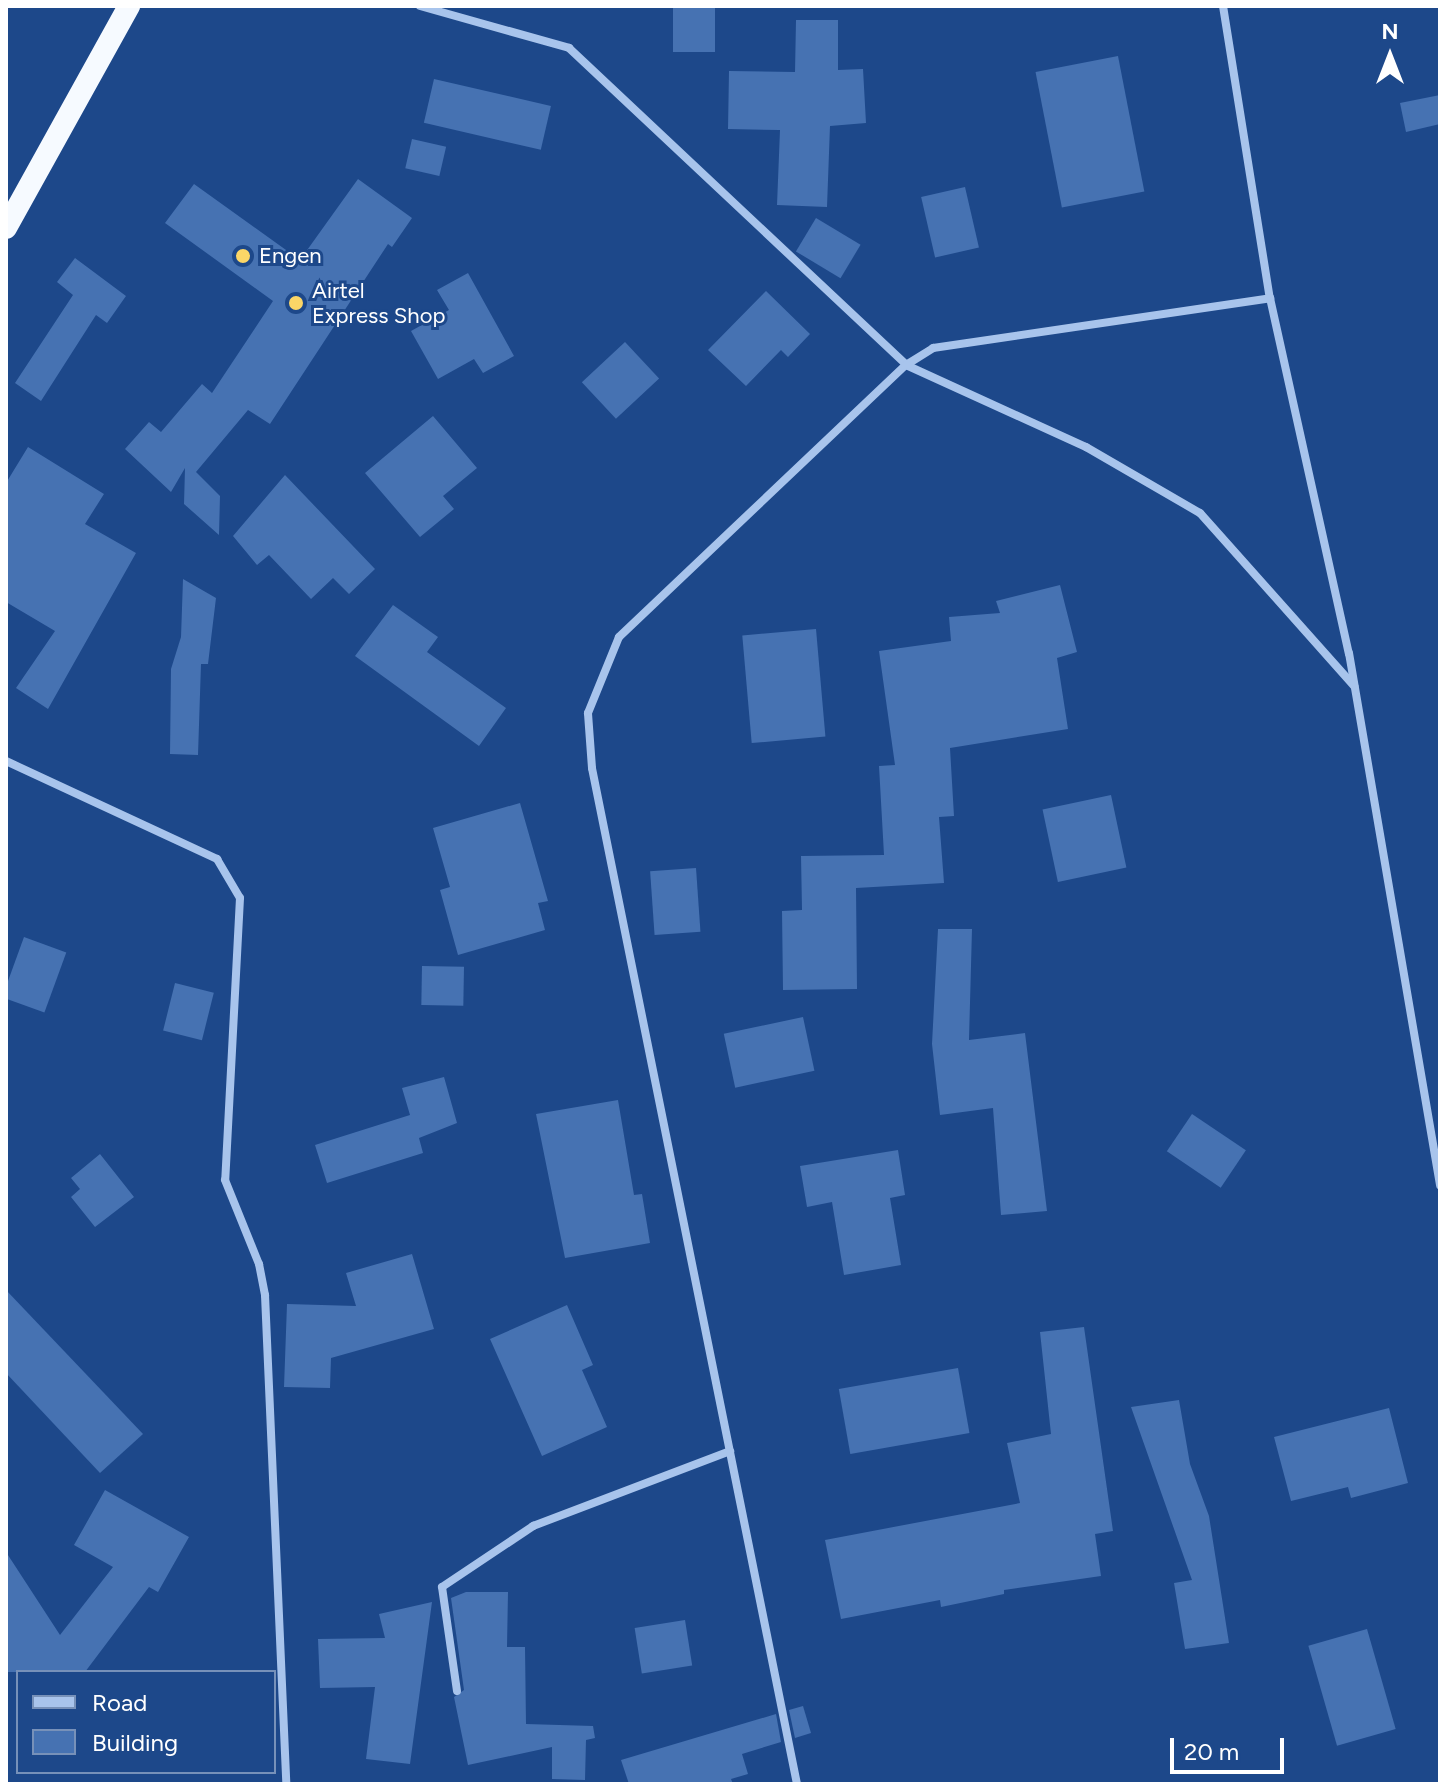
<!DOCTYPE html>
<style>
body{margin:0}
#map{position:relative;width:1446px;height:1790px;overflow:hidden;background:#1d488a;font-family:Figtree,sans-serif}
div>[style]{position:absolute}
.building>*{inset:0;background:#4672b2;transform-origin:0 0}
.minor>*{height:8px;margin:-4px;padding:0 4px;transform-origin:4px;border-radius:4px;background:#a8c4ec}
.trunk>*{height:22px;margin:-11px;padding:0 11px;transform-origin:11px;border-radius:11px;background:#f6faff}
.dots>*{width:22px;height:22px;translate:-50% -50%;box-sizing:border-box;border:4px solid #1d488a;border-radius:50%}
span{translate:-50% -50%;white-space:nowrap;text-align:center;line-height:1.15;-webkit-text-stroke:6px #1d488a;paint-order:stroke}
.poi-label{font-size:22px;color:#fff}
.left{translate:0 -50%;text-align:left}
.frame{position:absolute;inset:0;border:8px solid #fff;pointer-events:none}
.legend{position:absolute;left:16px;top:1670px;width:260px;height:104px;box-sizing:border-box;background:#1d488a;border:2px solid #7791b9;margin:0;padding:10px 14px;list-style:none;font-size:24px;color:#fff}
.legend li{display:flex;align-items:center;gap:16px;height:40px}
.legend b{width:40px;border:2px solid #7791b9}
.north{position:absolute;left:1350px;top:16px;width:80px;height:80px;-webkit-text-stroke:6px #1d488a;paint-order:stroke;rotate:0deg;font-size:22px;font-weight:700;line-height:32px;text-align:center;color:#fff}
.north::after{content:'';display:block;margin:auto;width:28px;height:36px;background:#fff;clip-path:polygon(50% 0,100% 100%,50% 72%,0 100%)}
.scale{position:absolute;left:1170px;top:1738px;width:114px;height:36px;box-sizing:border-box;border:4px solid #fff;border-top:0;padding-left:10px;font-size:24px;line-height:28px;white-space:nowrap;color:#fff;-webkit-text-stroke:6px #1d488a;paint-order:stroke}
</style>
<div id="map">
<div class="building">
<i style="left:673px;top:6px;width:42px;height:46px"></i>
<i style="clip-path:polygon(796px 20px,838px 20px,838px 70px,863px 69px,866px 123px,830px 126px,827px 207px,777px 205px,780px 130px,728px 129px,729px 71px,795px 72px)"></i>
<i style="left:1118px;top:56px;width:138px;height:84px;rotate:79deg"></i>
<i style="left:434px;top:79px;width:120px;height:45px;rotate:13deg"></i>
<i style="clip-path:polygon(1440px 95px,1440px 124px,1406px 132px,1400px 103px)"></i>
<i style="left:412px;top:139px;width:35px;height:30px;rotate:13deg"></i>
<i style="clip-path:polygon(358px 179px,412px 218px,392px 247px,388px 244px,270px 424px,248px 410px,196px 472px,220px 496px,219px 535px,184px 504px,185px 468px,171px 492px,125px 449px,149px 422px,161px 432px,202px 384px,212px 393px,273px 301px,165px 223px,194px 184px,300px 260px)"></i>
<i style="left:965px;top:187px;width:62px;height:45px;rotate:77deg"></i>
<i style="left:816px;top:218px;width:52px;height:39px;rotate:31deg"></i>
<i style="clip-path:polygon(75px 258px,126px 296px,107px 323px,96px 315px,41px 401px,15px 383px,73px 295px,57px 282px)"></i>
<i style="clip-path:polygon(468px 273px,514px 356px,483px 373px,474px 359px,438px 379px,411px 331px,449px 310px,437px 290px)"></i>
<i style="clip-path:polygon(766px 291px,810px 334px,788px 357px,781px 350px,746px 386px,708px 350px)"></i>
<i style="left:625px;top:342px;width:50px;height:59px;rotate:47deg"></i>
<i style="clip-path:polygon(433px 416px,477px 468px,443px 496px,454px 509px,420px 537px,365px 473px)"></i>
<i style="clip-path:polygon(28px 447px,104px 494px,85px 524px,136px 553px,48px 709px,16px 688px,55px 631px,6px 602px,6px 483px)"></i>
<i style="clip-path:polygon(285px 475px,375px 569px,349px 594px,333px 578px,311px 599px,269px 555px,257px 565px,233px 536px)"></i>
<i style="clip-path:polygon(183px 579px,216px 598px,208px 664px,201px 664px,198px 755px,170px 754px,171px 669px,181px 637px)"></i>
<i style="clip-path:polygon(1060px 585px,1077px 652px,1057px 658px,1068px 729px,950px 748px,954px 816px,939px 817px,944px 883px,856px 888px,857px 989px,783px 990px,782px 911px,802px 910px,801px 856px,884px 855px,879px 766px,895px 765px,879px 651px,951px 641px,949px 617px,1000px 613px,996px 601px)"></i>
<i style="clip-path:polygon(393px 605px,438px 637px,427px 652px,506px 708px,479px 746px,355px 656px)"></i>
<i style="left:816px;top:629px;width:108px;height:74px;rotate:85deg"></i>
<i style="left:1111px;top:795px;width:74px;height:70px;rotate:78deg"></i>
<i style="clip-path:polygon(520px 803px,548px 901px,538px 903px,545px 930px,458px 955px,440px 890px,450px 887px,433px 828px)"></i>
<i style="left:696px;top:868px;width:64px;height:46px;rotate:86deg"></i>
<i style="clip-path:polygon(938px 929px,972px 929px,969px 1040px,1025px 1033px,1047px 1211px,1001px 1215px,993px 1108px,940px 1115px,932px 1044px)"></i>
<i style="left:24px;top:937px;width:45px;height:64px;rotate:20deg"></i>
<i style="left:422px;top:966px;width:42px;height:39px;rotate:1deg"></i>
<i style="left:175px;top:983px;width:40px;height:49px;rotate:14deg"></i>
<i style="left:803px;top:1017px;width:55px;height:81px;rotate:78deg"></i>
<i style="clip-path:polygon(444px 1077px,457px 1123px,419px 1138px,423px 1153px,327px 1183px,315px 1145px,410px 1115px,402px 1088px)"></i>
<i style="clip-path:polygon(618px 1100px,634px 1195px,642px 1194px,650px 1243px,565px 1258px,536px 1114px)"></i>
<i style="left:1192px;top:1114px;width:65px;height:45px;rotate:34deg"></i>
<i style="clip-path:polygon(898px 1150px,905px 1195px,890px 1198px,901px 1265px,844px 1275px,832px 1202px,807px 1207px,800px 1166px)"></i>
<i style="clip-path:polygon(100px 1154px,134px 1197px,95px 1227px,71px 1197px,80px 1189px,71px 1178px)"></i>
<i style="clip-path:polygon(412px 1254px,434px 1329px,331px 1358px,330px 1388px,284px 1387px,287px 1304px,356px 1306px,346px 1273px)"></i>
<i style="clip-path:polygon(6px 1290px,143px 1434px,100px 1473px,6px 1373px)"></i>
<i style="clip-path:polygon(567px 1305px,593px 1365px,582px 1370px,607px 1427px,542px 1456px,490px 1339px)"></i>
<i style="clip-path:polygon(1084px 1327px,1113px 1531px,1095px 1534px,1101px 1576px,1004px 1590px,1004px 1594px,941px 1607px,940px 1600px,841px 1619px,825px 1540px,1020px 1503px,1007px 1443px,1051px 1434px,1040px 1332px)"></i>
<i style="left:958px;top:1368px;width:66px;height:121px;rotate:80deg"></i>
<i style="clip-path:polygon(1179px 1400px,1190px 1464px,1209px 1516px,1229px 1643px,1185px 1649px,1174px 1583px,1192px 1580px,1131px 1407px)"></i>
<i style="clip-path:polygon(1389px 1408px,1408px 1483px,1351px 1498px,1348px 1487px,1291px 1501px,1274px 1437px)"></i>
<i style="clip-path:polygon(105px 1490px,189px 1537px,158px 1592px,149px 1587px,85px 1672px,6px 1672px,6px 1552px,60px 1635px,113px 1567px,74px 1545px)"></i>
<i style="clip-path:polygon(466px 1592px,508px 1592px,507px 1647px,525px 1647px,526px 1724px,593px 1726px,595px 1738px,586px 1740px,585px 1780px,552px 1779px,552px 1747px,468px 1765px,454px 1697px,464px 1690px,451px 1598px)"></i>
<i style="clip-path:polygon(432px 1602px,410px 1764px,366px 1759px,375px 1687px,320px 1688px,318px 1639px,385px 1638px,379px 1614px)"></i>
<i style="left:685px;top:1620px;width:46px;height:51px;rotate:81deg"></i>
<i style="left:1367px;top:1629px;width:104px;height:61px;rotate:74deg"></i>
<i style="clip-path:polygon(803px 1706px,811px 1733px,795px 1738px,789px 1710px)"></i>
<i style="clip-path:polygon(776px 1714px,781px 1742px,742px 1754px,748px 1774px,731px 1779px,733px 1784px,629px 1784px,621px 1760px)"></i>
</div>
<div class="minor">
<i style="left:420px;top:6px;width:155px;rotate:15.7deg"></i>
<i style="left:569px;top:48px;width:463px;rotate:43.2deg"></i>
<i style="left:906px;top:365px;width:198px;rotate:24.5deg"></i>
<i style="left:1086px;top:447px;width:132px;rotate:30.1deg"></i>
<i style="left:1200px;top:513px;width:232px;rotate:48.3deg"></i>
<i style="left:1223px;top:6px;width:296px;rotate:80.9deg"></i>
<i style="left:1270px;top:298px;width:364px;rotate:77.5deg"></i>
<i style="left:1349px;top:653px;width:540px;rotate:80.29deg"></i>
<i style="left:6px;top:761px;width:233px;rotate:24.9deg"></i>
<i style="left:217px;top:859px;width:45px;rotate:59.5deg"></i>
<i style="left:240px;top:898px;width:282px;rotate:93deg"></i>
<i style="left:225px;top:1180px;width:91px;rotate:68deg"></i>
<i style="left:259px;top:1264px;width:32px;rotate:79deg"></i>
<i style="left:265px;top:1295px;width:489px;rotate:87.5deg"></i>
<i style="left:457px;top:1691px;width:105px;rotate:-98.2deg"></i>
<i style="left:442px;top:1587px;width:110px;rotate:-33.8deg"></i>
<i style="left:533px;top:1526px;width:211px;rotate:-20.8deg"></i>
<i style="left:797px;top:1784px;width:1036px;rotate:-101.41deg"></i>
<i style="left:592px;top:768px;width:55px;rotate:-94.2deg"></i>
<i style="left:588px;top:713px;width:82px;rotate:-67.8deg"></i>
<i style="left:619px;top:637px;width:395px;rotate:-43.5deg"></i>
<i style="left:906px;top:365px;width:32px;rotate:-32deg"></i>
<i style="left:933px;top:348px;width:341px;rotate:-8.4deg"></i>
</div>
<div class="trunk">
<i style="left:6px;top:228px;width:254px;rotate:-61deg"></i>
</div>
<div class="dots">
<i style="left:243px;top:256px;background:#fbd667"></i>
<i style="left:296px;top:303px;background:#fbd667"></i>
</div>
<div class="poi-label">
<span class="left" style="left:259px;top:256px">Engen</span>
<span class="left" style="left:312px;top:303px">Airtel<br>Express Shop</span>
</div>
<div class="frame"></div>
<ul class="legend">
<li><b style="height:10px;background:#a8c4ec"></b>Road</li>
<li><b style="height:22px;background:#4672b2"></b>Building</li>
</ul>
<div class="north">N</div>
<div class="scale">20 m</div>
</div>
